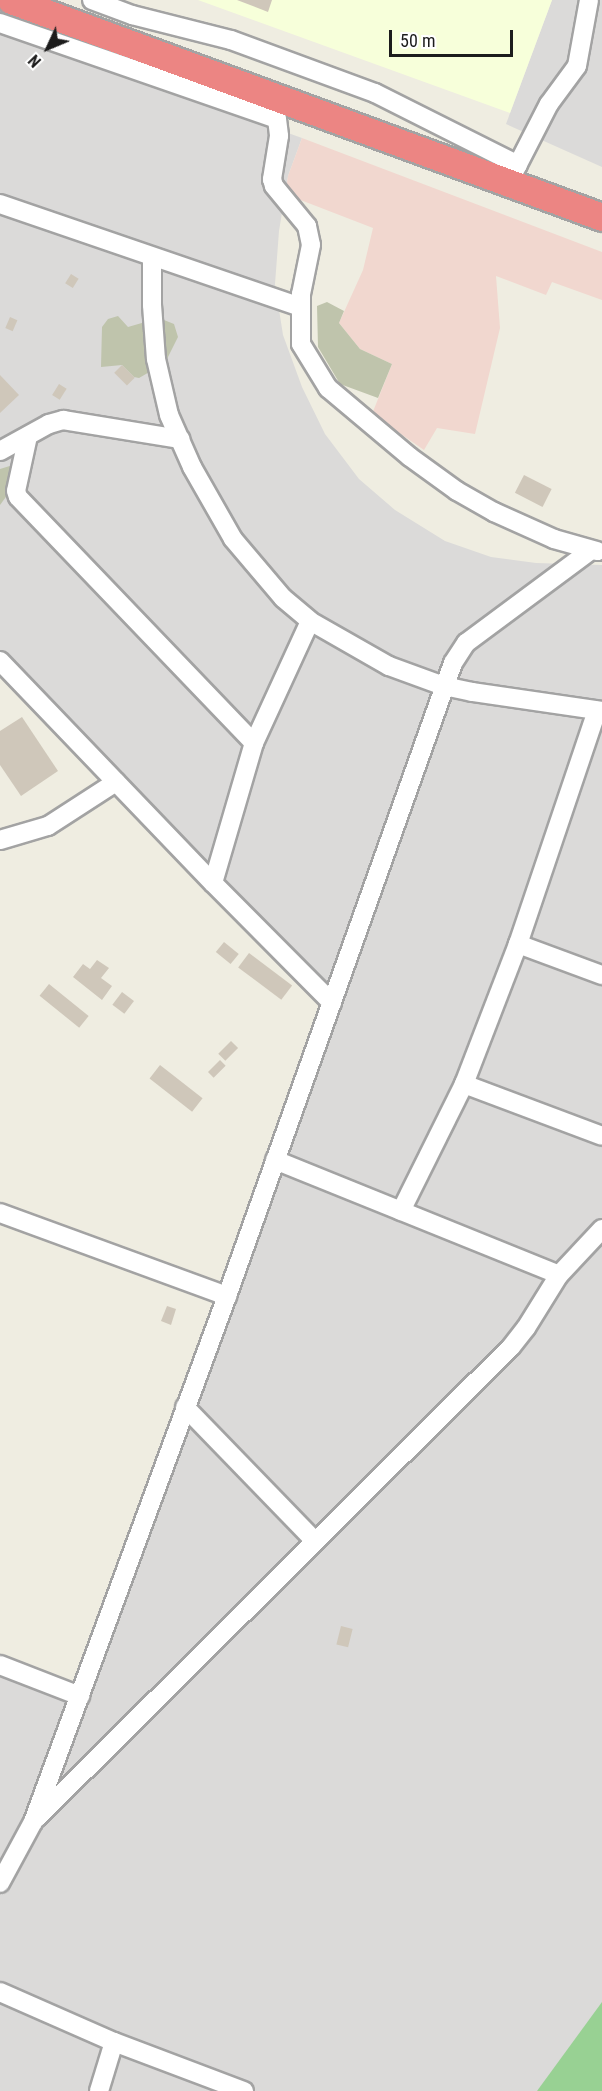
<!DOCTYPE html>
<style>
body{margin:0}
#map{position:relative;width:602px;height:2091px;overflow:hidden;background:#efede1;font-family:"Roboto Condensed",sans-serif}
div>[style]{position:absolute}
.residential>*{inset:0;background:#dbdad9}
.commercial>*{inset:0;background:#f1d7cf}
.education>*{inset:0;background:#f7ffda}
.construction>*{inset:0;background:#bfc4ac}
.forest>*{inset:0;background:#98d193}
.building>*{inset:0;background:#cfc7ba;transform-origin:0 0}
.roads{filter:drop-shadow(2px 0 #a3a3a3) drop-shadow(-2px 0 #a3a3a3) drop-shadow(0 2px #a3a3a3) drop-shadow(0 -2px #a3a3a3)}
.minor>*{height:18px;margin:-9px;padding:0 9px;transform-origin:9px;border-radius:9px;background:#fff}
.highway>*{height:27px;margin:-13.5px;padding:0 13.5px;transform-origin:13.5px;border-radius:13.5px;background:#ec8583}
span{translate:-50% -50%;white-space:nowrap;text-align:center;line-height:1.15;-webkit-text-stroke:4.5px #fff;paint-order:stroke}
.north{position:absolute;left:18px;top:18px;width:60px;height:60px;-webkit-text-stroke:4px #fff;paint-order:stroke;rotate:226deg;font-size:16px;font-weight:700;line-height:24px;text-align:center;color:#1c1c1c}
.north::after{content:'';display:block;margin:auto;width:21px;height:27px;background:#1c1c1c;clip-path:polygon(50% 0,100% 100%,50% 72%,0 100%)}
.scale{position:absolute;left:389px;top:30px;width:124px;height:27px;box-sizing:border-box;border:3px solid #1c1c1c;border-top:0;padding-left:8px;font-size:18px;line-height:21px;white-space:nowrap;color:#1c1c1c;-webkit-text-stroke:4px #fff;paint-order:stroke}
</style>
<div id="map">
<div class="residential">
<i style="clip-path:polygon(552px 0,602px 0,602px 167px,506px 124px)"></i>
<i style="clip-path:polygon(0 30px,302px 138px,288px 176px,279px 231px,275px 284px,283px 335px,302px 387px,325px 434px,359px 479px,395px 510px,445px 541px,491px 557px,536px 563px,602px 565px,602px 2091px,0 2091px,0 1664px,75px 1693px,329px 1001px,0 657px)"></i>
</div>
<div class="commercial">
<i style="clip-path:polygon(302px 138px,602px 252px,602px 300px,552px 282px,546px 295px,496px 276px,500px 328px,475px 434px,437px 428px,424px 450px,372px 414px,392px 364px,360px 349px,339px 323px,363px 270px,373px 228px,285px 194px,288px 176px)"></i>
</div>
<div class="education">
<i style="clip-path:polygon(198px 0,552px 0,510px 113px)"></i>
</div>
<div class="construction">
<i style="clip-path:polygon(327px 302px,344px 311px,339px 323px,360px 349px,392px 364px,378px 398px,340px 384px,318px 347px,317px 306px)"></i>
<i style="clip-path:polygon(118px 316px,128px 327px,159px 318px,174px 324px,178px 337px,165px 363px,139px 378px,134px 377px,122px 365px,101px 367px,102px 327px,108px 319px)"></i>
<i style="clip-path:polygon(13px 465px,14px 486px,0 505px,0 469px)"></i>
</div>
<div class="forest">
<i style="clip-path:polygon(602px 2002px,602px 2091px,537px 2091px)"></i>
</div>
<div class="building">
<i style="clip-path:polygon(237px 0,272px 0,268px 12px)"></i>
<i style="left:71px;top:274px;width:9px;height:11px;rotate:32deg"></i>
<i style="left:10px;top:317px;width:8px;height:12px;rotate:23deg"></i>
<i style="left:122px;top:365px;width:18px;height:11px;rotate:45deg"></i>
<i style="clip-path:polygon(0 375px,19px 395px,0 413px)"></i>
<i style="left:59px;top:384px;width:9px;height:13px;rotate:32deg"></i>
<i style="left:524px;top:475px;width:31px;height:20px;rotate:27deg"></i>
<i style="clip-path:polygon(22px 717px,58px 771px,21px 796px,0 765px,0 731px)"></i>
<i style="left:224px;top:942px;width:19px;height:13px;rotate:39deg"></i>
<i style="left:249px;top:953px;width:54px;height:18px;rotate:37deg"></i>
<i style="clip-path:polygon(97px 960px,109px 968px,101px 978px,112px 986px,102px 1000px,73px 977px,83px 964px,90px 969px)"></i>
<i style="left:49px;top:984px;width:51px;height:15px;rotate:39deg"></i>
<i style="left:122px;top:992px;width:15px;height:16px;rotate:37deg"></i>
<i style="left:231px;top:1041px;width:10px;height:18px;rotate:45deg"></i>
<i style="left:220px;top:1060px;width:8px;height:17px;rotate:45deg"></i>
<i style="left:160px;top:1065px;width:54px;height:17px;rotate:38deg"></i>
<i style="clip-path:polygon(167px 1306px,176px 1309px,171px 1325px,161px 1321px)"></i>
<i style="left:341px;top:1626px;width:12px;height:19px;rotate:14deg"></i>
</div>
<div class="roads">
<div class="minor">
<i style="left:92px;top:0;width:43px;rotate:20.6deg"></i>
<i style="left:132px;top:15px;width:102px;rotate:14.2deg"></i>
<i style="left:231px;top:40px;width:153px;rotate:20.2deg"></i>
<i style="left:375px;top:93px;width:160px;rotate:26.7deg"></i>
<i style="left:0;top:23px;width:293px;rotate:19.1deg"></i>
<i style="left:277px;top:119px;width:17px;rotate:83deg"></i>
<i style="left:279px;top:136px;width:44px;rotate:99.2deg"></i>
<i style="left:272px;top:179px;width:7px;rotate:74deg"></i>
<i style="left:274px;top:186px;width:52px;rotate:50.5deg"></i>
<i style="left:307px;top:226px;width:19px;rotate:78deg"></i>
<i style="left:311px;top:245px;width:50px;rotate:101.5deg"></i>
<i style="left:301px;top:294px;width:50px;rotate:90deg"></i>
<i style="left:301px;top:344px;width:52px;rotate:58.5deg"></i>
<i style="left:328px;top:388px;width:107px;rotate:40.1deg"></i>
<i style="left:410px;top:457px;width:58px;rotate:35.9deg"></i>
<i style="left:457px;top:491px;width:43px;rotate:29.6deg"></i>
<i style="left:494px;top:512px;width:66px;rotate:24.2deg"></i>
<i style="left:554px;top:539px;width:45px;rotate:15.6deg"></i>
<i style="left:513px;top:174px;width:79px;rotate:-62.8deg"></i>
<i style="left:549px;top:104px;width:47px;rotate:-53.6deg"></i>
<i style="left:577px;top:66px;width:67px;rotate:-79.7deg"></i>
<i style="left:0;top:204px;width:317px;rotate:18.9deg"></i>
<i style="left:152px;top:258px;width:47px;rotate:90deg"></i>
<i style="left:152px;top:305px;width:54px;rotate:85.8deg"></i>
<i style="left:156px;top:359px;width:57px;rotate:76.9deg"></i>
<i style="left:169px;top:415px;width:57px;rotate:66.1deg"></i>
<i style="left:192px;top:467px;width:83px;rotate:60.3deg"></i>
<i style="left:233px;top:539px;width:77px;rotate:49.7deg"></i>
<i style="left:283px;top:598px;width:35px;rotate:40deg"></i>
<i style="left:310px;top:621px;width:91px;rotate:29.7deg"></i>
<i style="left:389px;top:666px;width:59px;rotate:20deg"></i>
<i style="left:444px;top:686px;width:29px;rotate:12deg"></i>
<i style="left:472px;top:692px;width:131px;rotate:8.3deg"></i>
<i style="left:28px;top:436px;width:56px;rotate:102.3deg"></i>
<i style="left:16px;top:491px;width:6px;rotate:72deg"></i>
<i style="left:18px;top:497px;width:341px;rotate:46.2deg"></i>
<i style="left:0;top:451px;width:56px;rotate:-28.9deg"></i>
<i style="left:49px;top:424px;width:15px;rotate:-16deg"></i>
<i style="left:63px;top:420px;width:119px;rotate:9.2deg"></i>
<i style="left:0;top:661px;width:308px;rotate:46.2deg"></i>
<i style="left:213px;top:883px;width:169px;rotate:45.2deg"></i>
<i style="left:0;top:840px;width:50px;rotate:-16.3deg"></i>
<i style="left:48px;top:826px;width:81px;rotate:-32.9deg"></i>
<i style="left:213px;top:883px;width:146px;rotate:-73.7deg"></i>
<i style="left:254px;top:743px;width:134px;rotate:-65.3deg"></i>
<i style="left:518px;top:944px;width:90px;rotate:20.3deg"></i>
<i style="left:464px;top:1084px;width:147px;rotate:20.6deg"></i>
<i style="left:275px;top:1160px;width:306px;rotate:22deg"></i>
<i style="left:401px;top:1211px;width:142px;rotate:-63.6deg"></i>
<i style="left:464px;top:1084px;width:150px;rotate:-68.9deg"></i>
<i style="left:518px;top:944px;width:246px;rotate:-71.3deg"></i>
<i style="left:0;top:1213px;width:242px;rotate:20.1deg"></i>
<i style="left:185px;top:1407px;width:187px;rotate:45.9deg"></i>
<i style="left:0;top:1665px;width:86px;rotate:21.2deg"></i>
<i style="left:37px;top:1818px;width:668px;rotate:-44.82deg"></i>
<i style="left:511px;top:1347px;width:24px;rotate:-52deg"></i>
<i style="left:526px;top:1328px;width:62px;rotate:-58.1deg"></i>
<i style="left:559px;top:1275px;width:63px;rotate:-46.9deg"></i>
<i style="left:0;top:1883px;width:69px;rotate:-61.6deg"></i>
<i style="left:33px;top:1822px;width:561px;rotate:-69.75deg"></i>
<i style="left:227px;top:1296px;width:672px;rotate:-70.35deg"></i>
<i style="left:453px;top:663px;width:24px;rotate:-57deg"></i>
<i style="left:466px;top:643px;width:156px;rotate:-36.6deg"></i>
<i style="left:0;top:1992px;width:124px;rotate:23.7deg"></i>
<i style="left:114px;top:2042px;width:139px;rotate:20.7deg"></i>
<i style="left:99px;top:2091px;width:51px;rotate:-73deg"></i>
</div>
<div class="highway">
<i style="left:11px;top:0;width:630px;rotate:20.16deg"></i>
</div>
</div>
<div class="north">N</div>
<div class="scale">50 m</div>
</div>
